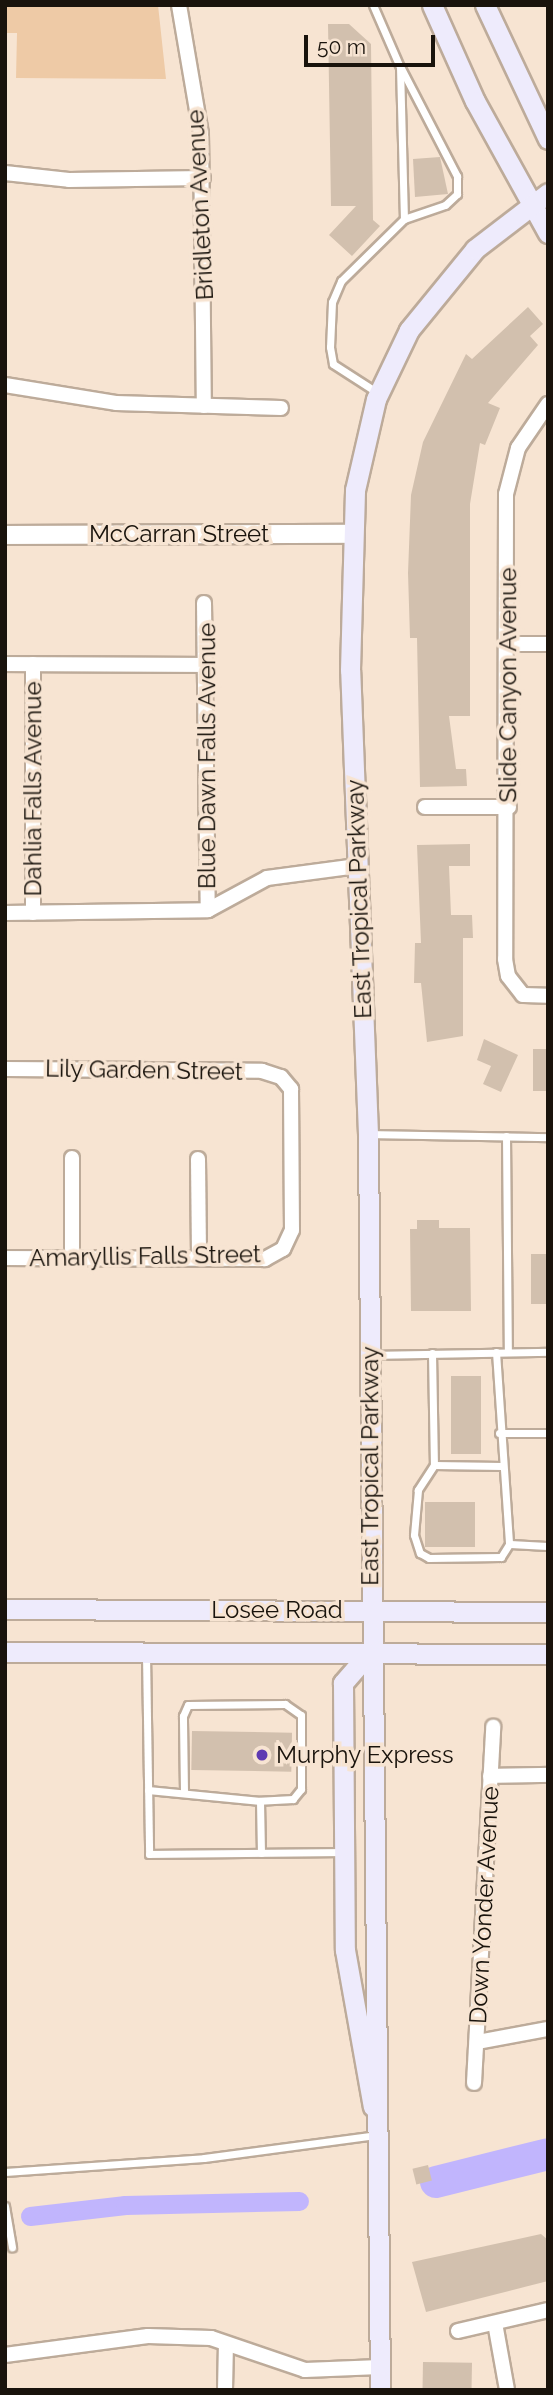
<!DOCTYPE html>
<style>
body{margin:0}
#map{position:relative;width:553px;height:2395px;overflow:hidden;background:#f7e4d2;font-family:Raleway,sans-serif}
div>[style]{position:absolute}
.green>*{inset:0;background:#eecaa6}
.canal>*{height:19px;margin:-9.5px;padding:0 9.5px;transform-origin:9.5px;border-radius:9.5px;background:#c1b5fd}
.river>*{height:32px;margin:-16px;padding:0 16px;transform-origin:16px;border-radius:16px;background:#c1b5fd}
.building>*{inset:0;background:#d2c0ae;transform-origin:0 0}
.roads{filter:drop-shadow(2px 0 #bdab9a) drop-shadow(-2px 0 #bdab9a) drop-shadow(0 2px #bdab9a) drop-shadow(0 -2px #bdab9a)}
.service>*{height:7px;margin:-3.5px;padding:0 3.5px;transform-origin:3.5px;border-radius:3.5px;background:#fff}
.minor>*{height:14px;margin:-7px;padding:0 7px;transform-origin:7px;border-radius:7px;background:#fff}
.tertiary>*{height:18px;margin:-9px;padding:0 9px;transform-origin:9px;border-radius:9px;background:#fff}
.secondary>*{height:19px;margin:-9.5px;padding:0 9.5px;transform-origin:9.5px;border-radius:9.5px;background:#eeebfc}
.dots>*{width:19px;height:19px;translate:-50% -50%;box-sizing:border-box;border:4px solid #f7e4d2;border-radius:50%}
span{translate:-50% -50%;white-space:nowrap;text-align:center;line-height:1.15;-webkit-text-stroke:7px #f7e4d2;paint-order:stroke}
.street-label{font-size:24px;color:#19130c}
.poi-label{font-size:24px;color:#19130c}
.left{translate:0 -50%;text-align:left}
.frame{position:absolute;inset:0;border:7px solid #19130c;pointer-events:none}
.scale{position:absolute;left:304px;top:35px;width:131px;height:32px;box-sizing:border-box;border:4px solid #19130c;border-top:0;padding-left:9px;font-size:21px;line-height:24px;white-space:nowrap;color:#19130c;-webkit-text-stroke:5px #f7e4d2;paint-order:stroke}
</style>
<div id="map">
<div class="green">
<i style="clip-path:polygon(5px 5px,158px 5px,166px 79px,16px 78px,17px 33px,5px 33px)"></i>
</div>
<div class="canal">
<i style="left:30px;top:2216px;width:96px;rotate:-6.6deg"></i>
<i style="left:125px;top:2205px;width:174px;rotate:-1.3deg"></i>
</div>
<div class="river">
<i style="left:436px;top:2182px;width:115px;rotate:-14deg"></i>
</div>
<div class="building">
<i style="clip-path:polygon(328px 24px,349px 24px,371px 44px,373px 220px,380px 226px,352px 256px,329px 235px,356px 206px,331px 206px)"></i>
<i style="clip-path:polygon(440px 157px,448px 194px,415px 197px,413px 159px)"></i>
<i style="clip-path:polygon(528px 307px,543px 324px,530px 336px,538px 345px,488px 403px,500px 408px,485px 445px,480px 443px,470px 504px,470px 716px,449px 716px,456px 769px,466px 769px,467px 786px,420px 787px,417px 638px,410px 638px,408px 573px,411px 495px,423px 442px,466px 354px,472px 359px)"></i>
<i style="clip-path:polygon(470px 844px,470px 866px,449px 866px,451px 915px,472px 915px,473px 938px,463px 938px,463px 1036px,427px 1042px,421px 983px,414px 983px,415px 943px,421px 943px,417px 845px)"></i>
<i style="clip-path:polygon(484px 1039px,518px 1055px,501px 1092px,483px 1084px,491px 1066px,477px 1060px)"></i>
<i style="left:533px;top:1049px;width:15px;height:42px"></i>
<i style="clip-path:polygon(417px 1220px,439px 1220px,439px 1228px,470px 1228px,471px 1311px,411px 1311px,410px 1229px,417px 1229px)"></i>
<i style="left:531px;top:1254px;width:17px;height:50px"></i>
<i style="left:451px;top:1376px;width:30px;height:78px"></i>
<i style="left:425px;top:1502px;width:50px;height:45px"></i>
<i style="left:192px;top:1731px;width:100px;height:39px;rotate:1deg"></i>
<i style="left:428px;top:2165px;width:16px;height:16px;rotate:76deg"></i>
<i style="clip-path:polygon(541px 2234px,548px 2240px,548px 2281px,426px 2312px,412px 2262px)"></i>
<i style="left:423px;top:2362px;width:49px;height:28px;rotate:1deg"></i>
</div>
<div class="roads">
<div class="service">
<i style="left:373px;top:5px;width:68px;rotate:66.5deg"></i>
<i style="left:400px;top:67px;width:152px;rotate:88.5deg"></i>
<i style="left:404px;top:219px;width:88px;rotate:135.5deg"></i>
<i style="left:341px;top:281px;width:23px;rotate:113deg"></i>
<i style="left:332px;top:302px;width:45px;rotate:92.5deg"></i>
<i style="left:330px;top:347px;width:17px;rotate:80deg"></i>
<i style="left:333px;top:364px;width:54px;rotate:32.8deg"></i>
<i style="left:401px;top:68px;width:122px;rotate:62.6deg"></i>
<i style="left:457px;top:176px;width:18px;rotate:90deg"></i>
<i style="left:457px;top:194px;width:16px;rotate:137deg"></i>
<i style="left:445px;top:205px;width:43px;rotate:161.1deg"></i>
<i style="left:369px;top:1134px;width:179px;rotate:1deg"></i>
<i style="left:506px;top:1136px;width:216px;rotate:89.5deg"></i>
<i style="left:496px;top:1352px;width:192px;rotate:86.1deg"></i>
<i style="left:509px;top:1544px;width:39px;rotate:3deg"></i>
<i style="left:432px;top:1353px;width:112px;rotate:89deg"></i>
<i style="left:434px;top:1465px;width:68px;rotate:0.8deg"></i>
<i style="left:372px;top:1355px;width:176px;rotate:-1deg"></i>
<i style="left:499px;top:1433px;width:49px"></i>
<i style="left:434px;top:1465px;width:30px;rotate:123deg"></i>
<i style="left:418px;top:1490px;width:45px;rotate:95.1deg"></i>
<i style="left:414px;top:1535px;width:19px;rotate:72deg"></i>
<i style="left:420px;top:1553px;width:10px;rotate:29deg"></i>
<i style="left:429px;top:1558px;width:72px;rotate:-0.8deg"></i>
<i style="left:501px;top:1557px;width:15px;rotate:-58deg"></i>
<i style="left:146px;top:1654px;width:200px;rotate:89.1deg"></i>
<i style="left:149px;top:1854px;width:194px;rotate:-0.6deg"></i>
<i style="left:148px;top:1790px;width:113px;rotate:5.6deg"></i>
<i style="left:260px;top:1801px;width:52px;rotate:88.9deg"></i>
<i style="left:184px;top:1792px;width:76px;rotate:-90.8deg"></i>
<i style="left:183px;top:1716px;width:12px;rotate:-66deg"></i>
<i style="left:188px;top:1705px;width:97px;rotate:-0.6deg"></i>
<i style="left:285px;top:1704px;width:19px;rotate:35deg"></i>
<i style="left:301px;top:1715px;width:74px;rotate:90deg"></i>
<i style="left:301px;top:1789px;width:13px;rotate:129deg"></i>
<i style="left:293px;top:1799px;width:33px;rotate:177deg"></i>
<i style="left:5px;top:2172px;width:199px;rotate:-4deg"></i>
<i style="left:204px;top:2158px;width:175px;rotate:-7.6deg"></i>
<i style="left:5px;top:2206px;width:42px;rotate:80.3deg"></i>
</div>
<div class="minor">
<i style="left:179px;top:5px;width:131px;rotate:80.3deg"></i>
<i style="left:201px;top:134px;width:272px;rotate:89.4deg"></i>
<i style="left:5px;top:173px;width:64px;rotate:6.2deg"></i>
<i style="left:69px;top:180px;width:134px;rotate:-0.9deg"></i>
<i style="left:5px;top:385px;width:112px;rotate:9.2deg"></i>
<i style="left:116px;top:403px;width:165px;rotate:1.7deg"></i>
<i style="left:548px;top:404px;width:53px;rotate:124.3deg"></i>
<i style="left:518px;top:448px;width:48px;rotate:104.6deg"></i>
<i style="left:506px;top:494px;width:465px;rotate:90.1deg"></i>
<i style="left:505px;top:959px;width:17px;rotate:80deg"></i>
<i style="left:508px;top:976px;width:24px;rotate:52deg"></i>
<i style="left:523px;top:995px;width:25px;rotate:2deg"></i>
<i style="left:204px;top:603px;width:307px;rotate:89.3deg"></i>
<i style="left:508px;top:644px;width:40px"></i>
<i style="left:5px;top:664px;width:202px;rotate:0.3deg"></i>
<i style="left:33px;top:664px;width:249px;rotate:90deg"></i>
<i style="left:425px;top:807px;width:84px"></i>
<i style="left:5px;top:913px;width:203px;rotate:-0.8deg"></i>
<i style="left:208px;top:910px;width:67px;rotate:-28.5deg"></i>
<i style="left:267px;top:878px;width:91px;rotate:-7.6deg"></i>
<i style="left:5px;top:1069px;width:257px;rotate:0.4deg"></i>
<i style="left:262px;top:1071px;width:20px;rotate:18deg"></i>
<i style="left:281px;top:1077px;width:16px;rotate:50deg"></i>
<i style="left:291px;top:1089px;width:141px;rotate:89.6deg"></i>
<i style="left:292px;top:1230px;width:21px;rotate:115deg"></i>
<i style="left:283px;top:1249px;width:21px;rotate:151deg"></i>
<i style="left:265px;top:1259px;width:260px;rotate:-179.8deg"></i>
<i style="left:72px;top:1158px;width:100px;rotate:90deg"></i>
<i style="left:198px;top:1159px;width:100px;rotate:89.4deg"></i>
<i style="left:490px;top:1776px;width:58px;rotate:-1deg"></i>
<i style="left:477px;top:2042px;width:72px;rotate:-10.4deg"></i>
<i style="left:474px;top:2083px;width:357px;rotate:-86.9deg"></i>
<i style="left:495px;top:2323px;width:68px;rotate:79.8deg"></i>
<i style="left:458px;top:2331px;width:92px;rotate:-13.1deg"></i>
<i style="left:5px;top:2355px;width:144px;rotate:-7.6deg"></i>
<i style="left:148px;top:2336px;width:63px;rotate:1.8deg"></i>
<i style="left:211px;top:2338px;width:99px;rotate:18.8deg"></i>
<i style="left:305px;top:2370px;width:75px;rotate:-2.3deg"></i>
<i style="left:225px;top:2390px;width:46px;rotate:-88.8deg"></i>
</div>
<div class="tertiary">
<i style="left:5px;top:535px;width:348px;rotate:-0.2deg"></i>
</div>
<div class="secondary">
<i style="left:432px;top:5px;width:105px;rotate:65.9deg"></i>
<i style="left:475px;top:101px;width:151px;rotate:61.1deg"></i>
<i style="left:485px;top:5px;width:148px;rotate:64.8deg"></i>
<i style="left:5px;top:1609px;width:543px;rotate:0.32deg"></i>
<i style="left:5px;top:1652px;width:543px;rotate:0.21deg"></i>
<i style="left:369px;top:1653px;width:40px;rotate:131deg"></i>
<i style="left:343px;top:1683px;width:267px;rotate:89.6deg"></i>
<i style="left:345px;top:1950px;width:159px;rotate:79.9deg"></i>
<i style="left:380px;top:2390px;width:1256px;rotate:-90.55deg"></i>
<i style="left:368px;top:1134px;width:464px;rotate:-92.2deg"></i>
<i style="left:350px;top:670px;width:180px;rotate:-88.4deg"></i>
<i style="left:355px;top:490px;width:93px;rotate:-77deg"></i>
<i style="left:376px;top:399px;width:76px;rotate:-64.4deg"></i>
<i style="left:409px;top:330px;width:104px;rotate:-50.8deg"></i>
<i style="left:475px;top:249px;width:92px;rotate:-37.5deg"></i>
</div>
</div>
<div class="dots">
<i style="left:262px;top:1755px;background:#5f3ab2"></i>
</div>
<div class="street-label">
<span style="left:200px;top:205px;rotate:-93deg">Bridleton Avenue</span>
<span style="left:179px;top:534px">McCarran Street</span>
<span style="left:508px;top:685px;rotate:-90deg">Slide Canyon Avenue</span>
<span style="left:207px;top:756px;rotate:-90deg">Blue Dawn Falls Avenue</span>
<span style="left:33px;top:789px;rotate:-90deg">Dahlia Falls Avenue</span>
<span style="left:359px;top:899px;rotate:-92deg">East Tropical Parkway</span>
<span style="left:144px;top:1070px;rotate:1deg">Lily Garden Street</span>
<span style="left:145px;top:1256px;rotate:-1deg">Amaryllis Falls Street</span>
<span style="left:370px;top:1466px;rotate:-90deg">East Tropical Parkway</span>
<span style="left:277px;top:1610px">Losee Road</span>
<span style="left:484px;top:1905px;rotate:-87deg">Down Yonder Avenue</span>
</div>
<div class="poi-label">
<span class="left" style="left:276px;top:1755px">Murphy Express</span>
</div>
<div class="frame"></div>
<div class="scale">50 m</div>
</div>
